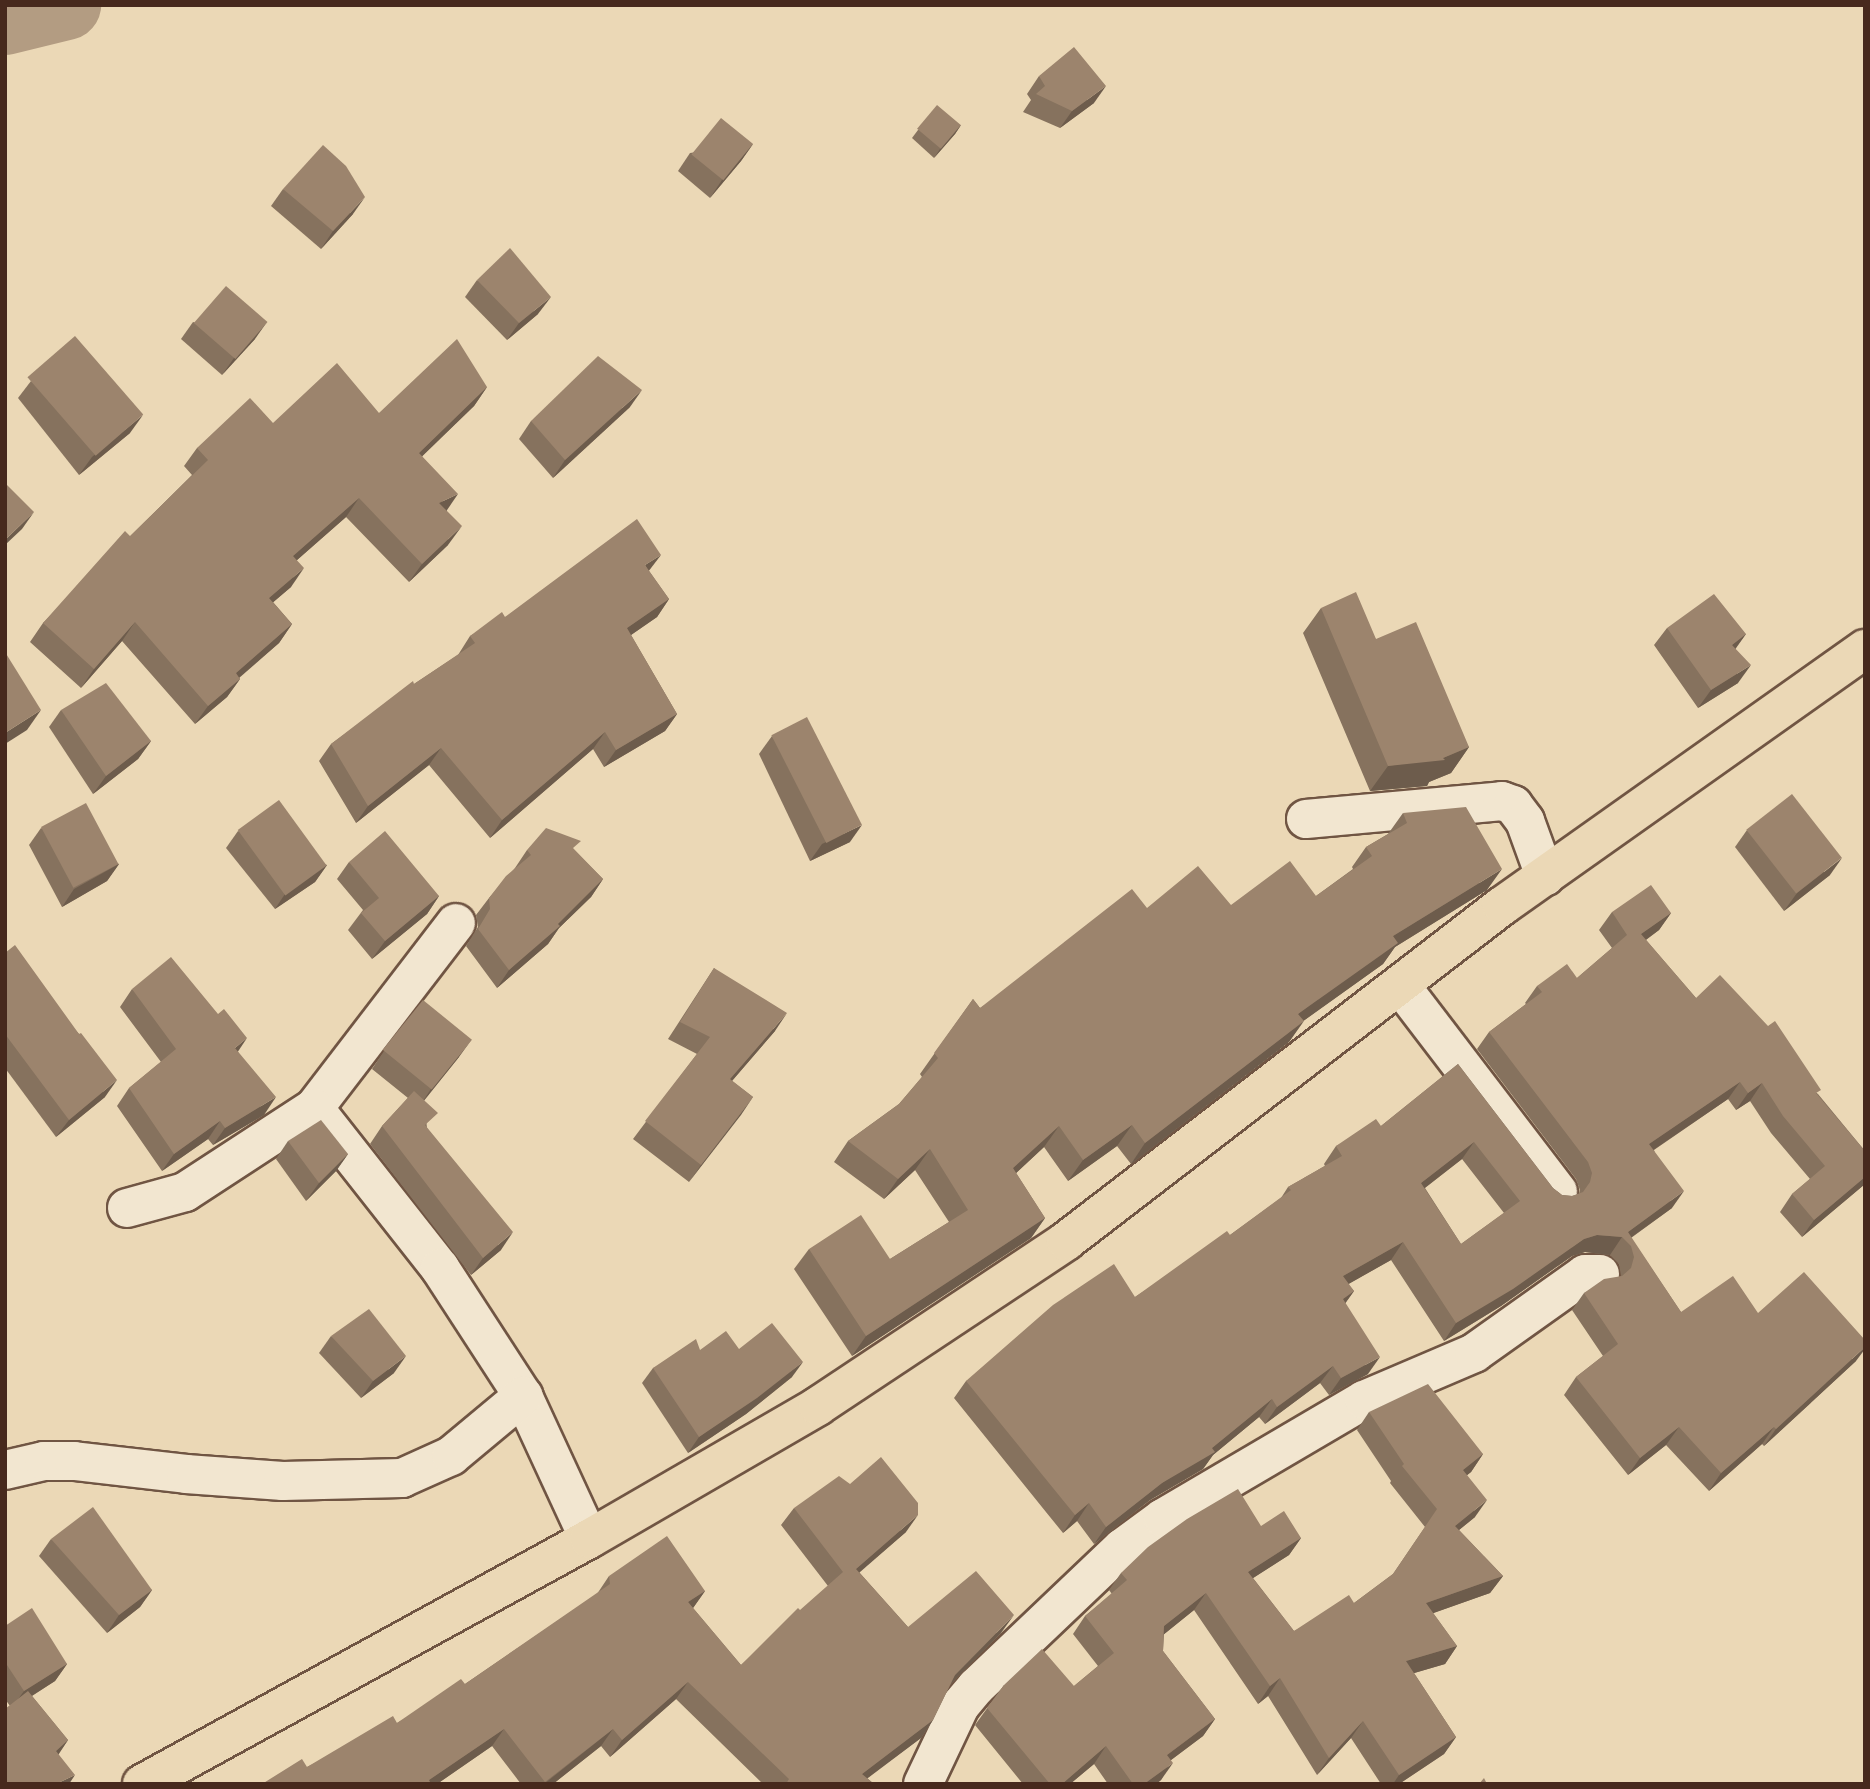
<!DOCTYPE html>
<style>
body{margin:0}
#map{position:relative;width:1870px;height:1789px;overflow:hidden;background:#ebd8b6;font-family:"IM FELL English",serif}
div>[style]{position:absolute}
.river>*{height:70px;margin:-35px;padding:0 35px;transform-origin:35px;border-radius:35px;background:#b39c82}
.roads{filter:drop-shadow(2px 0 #705543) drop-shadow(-2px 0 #705543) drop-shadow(0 2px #705543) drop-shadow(0 -2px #705543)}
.minor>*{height:38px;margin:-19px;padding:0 19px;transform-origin:19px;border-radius:19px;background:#f2e6d0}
.major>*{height:38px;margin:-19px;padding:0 19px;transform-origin:19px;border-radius:19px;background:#ebd8b6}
.wall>*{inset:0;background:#86725e}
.shaded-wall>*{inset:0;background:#6d5c4c}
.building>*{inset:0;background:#9c846d;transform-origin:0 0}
span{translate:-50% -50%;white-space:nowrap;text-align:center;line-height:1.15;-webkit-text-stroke:5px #f2e6d0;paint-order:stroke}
.frame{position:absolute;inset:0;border:7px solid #47291d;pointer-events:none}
</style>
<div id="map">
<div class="river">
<i style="left:5px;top:20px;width:63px;rotate:-13.8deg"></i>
</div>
<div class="roads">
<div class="minor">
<i style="left:1306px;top:819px;width:197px;rotate:-5.2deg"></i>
<i style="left:1502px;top:801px;width:12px;rotate:20deg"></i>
<i style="left:1513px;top:805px;width:20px;rotate:53deg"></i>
<i style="left:1525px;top:821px;width:59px;rotate:70deg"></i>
<i style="left:1400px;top:985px;width:260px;rotate:52.6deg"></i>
<i style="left:314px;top:1108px;width:233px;rotate:-52.5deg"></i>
<i style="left:127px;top:1208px;width:60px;rotate:-15.4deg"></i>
<i style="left:185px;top:1192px;width:154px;rotate:-33.1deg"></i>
<i style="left:314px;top:1108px;width:204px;rotate:51.8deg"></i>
<i style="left:440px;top:1268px;width:153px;rotate:57deg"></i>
<i style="left:523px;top:1396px;width:157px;rotate:65.2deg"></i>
<i style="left:5px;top:1470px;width:40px;rotate:-13deg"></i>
<i style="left:44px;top:1461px;width:30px"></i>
<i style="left:74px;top:1461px;width:113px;rotate:6.6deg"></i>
<i style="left:186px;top:1474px;width:97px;rotate:4.1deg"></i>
<i style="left:283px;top:1481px;width:119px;rotate:-1.4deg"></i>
<i style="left:402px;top:1478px;width:54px;rotate:-24.2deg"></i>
<i style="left:451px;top:1456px;width:94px;rotate:-39.8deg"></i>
<i style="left:923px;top:1784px;width:86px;rotate:-64.6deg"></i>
<i style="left:960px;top:1706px;width:25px;rotate:-50deg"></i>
<i style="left:976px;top:1687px;width:202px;rotate:-43.6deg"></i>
<i style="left:1122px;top:1548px;width:51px;rotate:-36.2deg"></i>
<i style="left:1163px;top:1518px;width:233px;rotate:-30.4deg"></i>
<i style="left:1364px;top:1400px;width:120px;rotate:-23.1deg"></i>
<i style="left:1474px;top:1353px;width:136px;rotate:-35.4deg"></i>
<i style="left:1585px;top:1274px;width:15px"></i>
</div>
<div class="major">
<i style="left:142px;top:1784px;width:510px;rotate:-28.73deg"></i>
<i style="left:589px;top:1539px;width:265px;rotate:-30.1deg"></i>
<i style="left:818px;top:1406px;width:298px;rotate:-33.6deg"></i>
<i style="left:1066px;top:1241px;width:550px;rotate:-37.54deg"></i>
<i style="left:1502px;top:906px;width:445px;rotate:-35.3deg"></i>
</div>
</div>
<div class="wall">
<i style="clip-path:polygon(1039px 76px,1094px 103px,1060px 128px,1023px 112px,1031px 100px,1027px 94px)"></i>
<i style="clip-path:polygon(961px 125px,955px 134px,934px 158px,912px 138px,918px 130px)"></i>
<i style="clip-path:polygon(753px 144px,741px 161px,710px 198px,678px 171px,690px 153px)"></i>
<i style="clip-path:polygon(283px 189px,353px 214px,321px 249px,271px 206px)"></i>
<i style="clip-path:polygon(477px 280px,538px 314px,507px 340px,465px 297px)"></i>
<i style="clip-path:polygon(193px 322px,255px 339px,222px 375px,181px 339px)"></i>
<i style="clip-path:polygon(31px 381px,130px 433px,79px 475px,18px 398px)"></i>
<i style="clip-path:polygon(487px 387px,474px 406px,422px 456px,447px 511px,448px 545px,409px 582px,346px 517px,297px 560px,291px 587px,273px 602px,292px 624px,279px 643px,239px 677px,240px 679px,227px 697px,195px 724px,122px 641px,81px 688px,30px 642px,43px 623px,192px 475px,184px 466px,197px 448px,273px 423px,379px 413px)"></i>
<i style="clip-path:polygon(630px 407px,553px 478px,519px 439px,531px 421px)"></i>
<i style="clip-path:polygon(649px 571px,669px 599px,657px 617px,631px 635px,677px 714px,665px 731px,604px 767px,593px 749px,490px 838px,429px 765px,356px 823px,319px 761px,331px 744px,414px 684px,458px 655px,470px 636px,505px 617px)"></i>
<i style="clip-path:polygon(1321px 608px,1376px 639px,1469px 747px,1451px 773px,1429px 782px,1427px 786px,1370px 791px,1303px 633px)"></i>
<i style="clip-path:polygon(1667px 628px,1746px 634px,1735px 648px,1738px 683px,1698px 708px,1654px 645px)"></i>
<i style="clip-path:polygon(61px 710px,151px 741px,138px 759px,93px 794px,49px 727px)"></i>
<i style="clip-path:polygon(772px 736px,850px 842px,810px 861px,759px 754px)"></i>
<i style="clip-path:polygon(1403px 813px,1487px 890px,1395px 947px,1383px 964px,1303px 1021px,1289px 1042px,1131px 1164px,1117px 1146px,1068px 1181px,1044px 1147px,1016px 1173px,1045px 1218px,1031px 1238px,852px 1356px,794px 1269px,809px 1249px,890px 1259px,949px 1222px,915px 1170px,884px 1199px,834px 1162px,848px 1141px,899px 1104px,922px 1077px,920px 1074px,973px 999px,980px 1008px,1147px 908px,1231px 905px,1316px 896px,1353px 869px,1352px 867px,1366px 847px,1388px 834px)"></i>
<i style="clip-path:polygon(41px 828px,119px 864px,107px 881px,62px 907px,29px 845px)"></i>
<i style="clip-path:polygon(1747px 830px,1830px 875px,1784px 911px,1735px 847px)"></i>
<i style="clip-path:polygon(238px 831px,327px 865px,315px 882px,275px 909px,226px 848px)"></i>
<i style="clip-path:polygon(527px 850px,574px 850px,603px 879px,591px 897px,559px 928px,548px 944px,497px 988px,466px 946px,478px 927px,476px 915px,489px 898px,515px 868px)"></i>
<i style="clip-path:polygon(349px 862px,439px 896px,427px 914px,372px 959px,348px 930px,363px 910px,337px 879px)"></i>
<i style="clip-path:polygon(evenodd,1612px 912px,1671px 913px,1659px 930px,1646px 940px,1696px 998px,1818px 1094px,1865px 1151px,1865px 1184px,1802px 1237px,1780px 1212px,1792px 1194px,1810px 1179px,1771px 1133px,1750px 1101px,1736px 1110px,1728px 1099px,1654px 1150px,1672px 1208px,1631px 1238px,1681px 1312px,1758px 1313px,1856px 1361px,1764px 1446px,1762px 1444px,1709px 1491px,1666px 1445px,1628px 1475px,1564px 1395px,1576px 1377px,1603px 1356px,1572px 1310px,1584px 1293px,1621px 1276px,1619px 1264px,1610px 1255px,1585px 1252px,1572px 1256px,1501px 1306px,1444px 1341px,1391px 1260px,1348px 1284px,1354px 1291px,1345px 1303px,1368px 1374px,1329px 1395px,1320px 1383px,1265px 1424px,1259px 1417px,1213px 1455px,1203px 1469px,1150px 1500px,1094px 1544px,1077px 1521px,1063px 1533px,954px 1398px,966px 1381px,1135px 1297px,1230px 1235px,1281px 1198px,1288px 1187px,1325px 1166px,1324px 1164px,1336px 1146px,1381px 1126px,1458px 1064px,1553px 1188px,1562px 1195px,1572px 1196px,1579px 1194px,1580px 1190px,1576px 1179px,1477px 1049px,1489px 1032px,1526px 1004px,1525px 1003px,1537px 986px,1577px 978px,1612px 948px,1599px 930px,1612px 912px,1462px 1159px,1504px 1213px,1461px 1244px,1425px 1188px,1462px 1159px)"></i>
<i style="clip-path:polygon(5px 953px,79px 1034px,105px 1097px,56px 1137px,5px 1068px)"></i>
<i style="clip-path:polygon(714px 968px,775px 1031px,732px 1081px,753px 1097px,689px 1182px,633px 1139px,697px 1054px,668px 1039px)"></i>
<i style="clip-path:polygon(132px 989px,238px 1052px,264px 1115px,213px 1145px,208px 1139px,162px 1171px,117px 1106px,129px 1088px,161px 1062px,120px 1007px)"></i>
<i style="clip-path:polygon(384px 1051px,459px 1057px,424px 1100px,427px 1128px,501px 1250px,471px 1275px,370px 1144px,382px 1126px,408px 1098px,372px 1069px)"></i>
<i style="clip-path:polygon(288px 1141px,348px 1154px,336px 1171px,306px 1201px,276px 1159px)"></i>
<i style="clip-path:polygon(331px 1336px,394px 1373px,361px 1398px,319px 1353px)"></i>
<i style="clip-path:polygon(739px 1349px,792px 1377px,746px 1414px,688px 1453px,642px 1383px,653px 1368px,700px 1350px)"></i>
<i style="clip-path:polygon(1369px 1412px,1483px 1454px,1471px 1472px,1467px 1475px,1475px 1517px,1459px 1530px,1503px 1576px,1490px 1593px,1433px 1613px,1457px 1646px,1445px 1664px,1414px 1673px,1456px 1737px,1444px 1754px,1399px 1784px,1381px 1784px,1351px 1738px,1317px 1775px,1268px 1696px,1258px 1704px,1194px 1610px,1164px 1634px,1163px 1651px,1215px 1719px,1203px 1736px,1171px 1760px,1161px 1780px,1156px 1784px,1108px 1784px,1094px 1764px,1070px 1784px,1023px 1784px,975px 1725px,1004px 1685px,1074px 1686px,1098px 1666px,1073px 1634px,1085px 1616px,1112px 1594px,1109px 1590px,1121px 1573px,1261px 1526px,1301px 1538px,1289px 1555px,1253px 1578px,1294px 1631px,1354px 1603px,1393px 1574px,1425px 1527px,1390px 1483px,1391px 1481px,1357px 1430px)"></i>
<i style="clip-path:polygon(794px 1508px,906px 1532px,859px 1572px,908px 1627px,1001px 1633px,950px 1685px,933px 1720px,921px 1738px,867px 1778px,874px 1784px,763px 1784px,676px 1699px,610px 1757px,601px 1746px,553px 1784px,521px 1784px,492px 1746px,437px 1784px,262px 1784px,307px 1767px,397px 1723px,465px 1684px,597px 1594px,609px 1576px,705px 1591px,693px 1608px,741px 1665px,828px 1586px,781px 1525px)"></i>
<i style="clip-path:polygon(51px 1539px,152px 1590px,140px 1607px,107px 1633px,39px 1556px)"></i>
<i style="clip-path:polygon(5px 1626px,67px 1664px,55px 1681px,32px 1696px,68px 1740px,58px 1754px,10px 1706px,5px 1699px)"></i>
</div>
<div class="shaded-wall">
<i style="clip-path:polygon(1106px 86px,1094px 103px,1060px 128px,1072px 111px)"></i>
<i style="clip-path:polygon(961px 125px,955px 134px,934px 158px,940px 149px)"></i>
<i style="clip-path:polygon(753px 144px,741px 161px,710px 198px,722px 180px)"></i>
<i style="clip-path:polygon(365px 197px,353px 214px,321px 249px,333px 231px)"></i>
<i style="clip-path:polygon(551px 297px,538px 314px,507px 340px,519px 323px)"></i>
<i style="clip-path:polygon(267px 322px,255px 339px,222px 375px,234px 358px)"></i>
<i style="clip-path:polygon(487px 387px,474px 406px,406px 472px,419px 453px)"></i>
<i style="clip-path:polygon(642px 390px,630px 407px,553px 478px,565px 460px)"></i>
<i style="clip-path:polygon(143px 415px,130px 433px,79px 475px,92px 457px)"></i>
<i style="clip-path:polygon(458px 494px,445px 513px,439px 503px)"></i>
<i style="clip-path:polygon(359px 498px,346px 517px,280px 575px,293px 556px)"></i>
<i style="clip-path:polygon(34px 512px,22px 529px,5px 545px,5px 540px)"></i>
<i style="clip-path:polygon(462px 526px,448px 545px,409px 582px,422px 564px)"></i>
<i style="clip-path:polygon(661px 555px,648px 572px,645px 565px)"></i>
<i style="clip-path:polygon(304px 568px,291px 587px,256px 617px,269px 598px)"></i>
<i style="clip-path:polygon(669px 599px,657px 617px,615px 646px,627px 628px)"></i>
<i style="clip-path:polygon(135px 622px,122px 641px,81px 688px,94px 669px)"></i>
<i style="clip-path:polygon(292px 624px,279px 643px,223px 692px,236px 673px)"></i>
<i style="clip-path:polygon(1746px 634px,1734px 651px,1732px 645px)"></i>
<i style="clip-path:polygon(1751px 665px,1738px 683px,1698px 708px,1711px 690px)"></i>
<i style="clip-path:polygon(240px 679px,227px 697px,195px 724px,208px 706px)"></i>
<i style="clip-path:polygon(41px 710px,27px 730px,5px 744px,5px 733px)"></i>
<i style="clip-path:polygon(677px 714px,665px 731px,604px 767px,616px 750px)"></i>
<i style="clip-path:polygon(605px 732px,593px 749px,490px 838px,502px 820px)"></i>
<i style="clip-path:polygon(151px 741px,138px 759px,93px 794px,106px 776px)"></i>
<i style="clip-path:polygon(1469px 747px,1451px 773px,1429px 782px,1427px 786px,1370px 791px,1388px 766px,1443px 758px)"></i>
<i style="clip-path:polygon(441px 748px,429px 765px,356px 823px,368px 806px)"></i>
<i style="clip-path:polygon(862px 825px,850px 842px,810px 861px,822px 844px)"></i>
<i style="clip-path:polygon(1842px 858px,1830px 875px,1784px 911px,1797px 893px)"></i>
<i style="clip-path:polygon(119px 864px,107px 881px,62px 907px,74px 889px)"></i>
<i style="clip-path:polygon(327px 865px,315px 882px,275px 909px,287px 891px)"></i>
<i style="clip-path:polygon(1502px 869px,1487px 890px,1395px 947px,1383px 964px,1284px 1035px,1298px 1014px,1393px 936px)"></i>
<i style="clip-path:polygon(603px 879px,591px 897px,559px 928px,548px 944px,497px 988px,509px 970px)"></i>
<i style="clip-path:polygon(439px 896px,427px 914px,372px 959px,385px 941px)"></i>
<i style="clip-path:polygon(1671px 913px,1659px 930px,1629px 952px,1641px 934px)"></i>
<i style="clip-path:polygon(787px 1013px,775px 1031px,718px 1097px,730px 1079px)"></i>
<i style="clip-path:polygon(1304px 1021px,1289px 1042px,1131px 1164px,1145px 1143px)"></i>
<i style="clip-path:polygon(247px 1038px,235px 1056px,235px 1048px)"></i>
<i style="clip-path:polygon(472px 1039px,459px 1057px,419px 1107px,431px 1089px)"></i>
<i style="clip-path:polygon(117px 1080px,105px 1097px,56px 1137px,69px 1120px)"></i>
<i style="clip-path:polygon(1740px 1082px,1728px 1099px,1637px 1161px,1649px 1144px)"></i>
<i style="clip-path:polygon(1762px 1083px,1750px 1101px,1736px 1110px,1748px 1093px)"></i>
<i style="clip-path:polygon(276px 1097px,264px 1115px,213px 1145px,225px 1128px)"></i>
<i style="clip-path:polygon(753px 1097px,741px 1115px,689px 1182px,701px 1165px)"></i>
<i style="clip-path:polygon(220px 1121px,208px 1139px,162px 1171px,174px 1154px)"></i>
<i style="clip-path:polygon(1132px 1125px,1117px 1146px,1068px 1181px,1083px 1160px)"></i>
<i style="clip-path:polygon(1059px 1126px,1044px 1147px,999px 1189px,1013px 1168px)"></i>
<i style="clip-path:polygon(1474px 1142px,1462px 1159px,1409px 1200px,1421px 1183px)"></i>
<i style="clip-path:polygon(930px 1149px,915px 1170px,884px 1199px,898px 1179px)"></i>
<i style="clip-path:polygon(348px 1154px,336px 1171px,306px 1201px,319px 1183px)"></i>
<i style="clip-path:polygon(1865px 1177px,1865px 1184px,1802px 1237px,1814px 1220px)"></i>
<i style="clip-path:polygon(1684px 1191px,1672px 1208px,1626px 1241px,1628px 1232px)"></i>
<i style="clip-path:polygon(1045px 1218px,1031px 1238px,852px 1356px,866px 1336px)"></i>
<i style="clip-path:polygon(513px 1232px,501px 1250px,471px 1275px,483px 1258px)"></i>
<i style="clip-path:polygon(1597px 1235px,1622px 1237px,1610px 1255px,1585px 1252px,1572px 1256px,1501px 1306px,1444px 1341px,1456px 1323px,1584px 1239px)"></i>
<i style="clip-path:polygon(1403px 1242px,1391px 1260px,1331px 1294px,1343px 1276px)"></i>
<i style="clip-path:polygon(1354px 1291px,1342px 1308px,1343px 1299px)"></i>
<i style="clip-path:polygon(1865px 1347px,1865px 1349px,1856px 1361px,1764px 1446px,1776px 1429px)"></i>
<i style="clip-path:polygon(406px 1356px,394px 1373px,361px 1398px,373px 1381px)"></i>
<i style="clip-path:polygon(1380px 1357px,1368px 1374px,1329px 1395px,1341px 1378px)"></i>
<i style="clip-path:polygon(803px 1362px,792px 1377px,746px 1414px,688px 1453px,699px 1437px)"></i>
<i style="clip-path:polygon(1333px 1366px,1320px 1383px,1265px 1424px,1277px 1407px)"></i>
<i style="clip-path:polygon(1272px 1399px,1259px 1417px,1213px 1455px,1203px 1469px,1150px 1500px,1094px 1544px,1106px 1527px,1162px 1483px,1212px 1448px)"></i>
<i style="clip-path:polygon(1679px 1427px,1666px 1445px,1628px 1475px,1640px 1458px)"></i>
<i style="clip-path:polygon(1774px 1427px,1762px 1444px,1709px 1491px,1721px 1473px)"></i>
<i style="clip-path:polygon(1483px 1454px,1471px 1472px,1451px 1488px,1463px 1470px)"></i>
<i style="clip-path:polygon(1487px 1500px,1475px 1517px,1443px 1543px,1455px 1526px)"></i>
<i style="clip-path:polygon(1089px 1503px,1077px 1521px,1063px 1533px,1075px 1515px)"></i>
<i style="clip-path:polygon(918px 1515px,906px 1532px,844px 1586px,856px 1569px)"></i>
<i style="clip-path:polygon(1301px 1538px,1289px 1555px,1236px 1589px,1248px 1572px)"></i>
<i style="clip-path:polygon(1503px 1576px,1490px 1593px,1414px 1620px,1426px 1603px)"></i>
<i style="clip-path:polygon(152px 1590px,140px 1607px,107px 1633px,119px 1615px)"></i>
<i style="clip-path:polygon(705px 1591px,693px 1608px,688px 1602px)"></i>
<i style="clip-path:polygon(1206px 1593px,1194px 1610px,1152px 1644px,1164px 1626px)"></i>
<i style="clip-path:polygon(1014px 1615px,1001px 1633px,943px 1692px,955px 1675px)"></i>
<i style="clip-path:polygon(1457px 1646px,1445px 1664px,1394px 1679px,1406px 1661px)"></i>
<i style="clip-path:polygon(67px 1664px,55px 1681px,11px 1709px,24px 1691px)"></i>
<i style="clip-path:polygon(1280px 1678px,1268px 1696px,1258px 1704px,1270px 1686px)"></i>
<i style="clip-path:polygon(688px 1682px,676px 1699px,610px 1757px,622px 1740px)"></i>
<i style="clip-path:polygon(1215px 1719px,1203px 1736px,1155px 1772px,1167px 1755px)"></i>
<i style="clip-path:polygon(933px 1720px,921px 1738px,860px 1784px,862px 1774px)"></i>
<i style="clip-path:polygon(1363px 1721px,1351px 1738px,1317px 1775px,1329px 1758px)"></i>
<i style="clip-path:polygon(504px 1729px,492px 1746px,437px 1784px,426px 1784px,429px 1780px)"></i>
<i style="clip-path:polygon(613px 1729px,601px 1746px,553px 1784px,544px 1784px)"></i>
<i style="clip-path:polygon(1456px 1737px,1444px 1754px,1399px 1784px,1393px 1784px,1399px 1775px)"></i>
<i style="clip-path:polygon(68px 1740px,51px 1766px,56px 1751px)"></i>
<i style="clip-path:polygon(1106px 1746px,1094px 1764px,1070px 1784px,1062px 1784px)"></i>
<i style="clip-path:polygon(1173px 1763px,1161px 1780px,1156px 1784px,1144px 1784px)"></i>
<i style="clip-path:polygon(75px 1775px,69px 1784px,56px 1784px)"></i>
</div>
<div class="building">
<i style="clip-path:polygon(1074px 47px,1106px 86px,1072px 111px,1036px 94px,1045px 86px,1039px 76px)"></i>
<i style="left:937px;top:105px;width:31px;height:31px;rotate:40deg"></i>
<i style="left:721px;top:118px;width:41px;height:47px;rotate:39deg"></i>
<i style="clip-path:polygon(323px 145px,346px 166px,365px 197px,333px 231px,283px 189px)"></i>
<i style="clip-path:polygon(510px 248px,551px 297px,519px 323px,477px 280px)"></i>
<i style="left:226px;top:286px;width:55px;height:49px;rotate:41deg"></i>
<i style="left:75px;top:336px;width:104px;height:63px;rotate:49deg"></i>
<i style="clip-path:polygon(457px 339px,487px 387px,419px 453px,458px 494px,439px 503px,462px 526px,422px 564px,359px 498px,293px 556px,304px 568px,269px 598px,292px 624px,236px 673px,240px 679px,208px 706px,135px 622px,94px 669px,43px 623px,125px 531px,130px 536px,208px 460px,197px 448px,250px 398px,273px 423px,337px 363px,379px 413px)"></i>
<i style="clip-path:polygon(598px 356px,642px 390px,565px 460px,531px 421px)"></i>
<i style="clip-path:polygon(5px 483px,34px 512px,5px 540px)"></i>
<i style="clip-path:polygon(637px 519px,661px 555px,645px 565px,669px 599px,627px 628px,677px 714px,616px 750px,605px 732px,502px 820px,441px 748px,368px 806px,331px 744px,413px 681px,414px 684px,475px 643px,470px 636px,502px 612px,505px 617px)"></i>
<i style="clip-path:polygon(1356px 592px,1376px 639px,1416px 622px,1469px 747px,1443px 758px,1445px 760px,1388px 766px,1321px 608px)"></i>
<i style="clip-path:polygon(1714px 594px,1746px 634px,1732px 645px,1751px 665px,1711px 690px,1667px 628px)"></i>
<i style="clip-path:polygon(5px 652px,41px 710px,5px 733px)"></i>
<i style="clip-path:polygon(106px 683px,151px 741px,106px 776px,61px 710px)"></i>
<i style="left:807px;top:717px;width:121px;height:40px;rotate:63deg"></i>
<i style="left:1792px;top:794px;width:81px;height:58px;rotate:52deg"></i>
<i style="left:279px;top:800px;width:81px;height:51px;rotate:54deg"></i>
<i style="left:86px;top:803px;width:69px;height:51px;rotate:62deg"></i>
<i style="clip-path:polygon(1466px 807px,1502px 869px,1393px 936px,1398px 943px,1298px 1014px,1304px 1021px,1145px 1143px,1132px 1125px,1083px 1160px,1059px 1126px,1013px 1168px,1045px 1218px,866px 1336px,809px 1249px,861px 1215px,890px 1259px,968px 1210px,930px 1149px,898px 1179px,848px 1141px,899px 1104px,938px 1058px,934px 1053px,973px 999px,980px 1008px,1132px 889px,1147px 908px,1198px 866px,1231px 905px,1290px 861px,1316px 896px,1372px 856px,1366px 847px,1407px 823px,1403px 813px)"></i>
<i style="clip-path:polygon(546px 828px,581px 841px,573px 848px,603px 879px,558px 924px,560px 926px,509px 970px,478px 929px,490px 909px,489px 898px,506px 876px,531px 855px,527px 850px)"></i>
<i style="clip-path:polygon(385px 831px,439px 896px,385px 941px,361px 913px,379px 898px,349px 862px)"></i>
<i style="clip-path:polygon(evenodd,1651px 885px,1671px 913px,1641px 934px,1696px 998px,1720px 975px,1768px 1026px,1775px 1021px,1821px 1090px,1816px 1093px,1865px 1151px,1865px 1177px,1814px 1220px,1792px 1194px,1825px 1166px,1783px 1116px,1762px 1083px,1748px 1093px,1740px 1082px,1649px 1144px,1684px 1191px,1628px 1232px,1681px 1312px,1733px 1276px,1758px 1313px,1804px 1272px,1865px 1340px,1865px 1347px,1776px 1429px,1774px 1427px,1721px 1473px,1679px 1427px,1640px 1458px,1576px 1377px,1618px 1344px,1584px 1293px,1604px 1279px,1622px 1276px,1631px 1268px,1634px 1257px,1631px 1246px,1622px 1237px,1597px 1235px,1584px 1239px,1513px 1289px,1456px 1323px,1403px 1242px,1343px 1276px,1354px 1291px,1343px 1299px,1380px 1357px,1341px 1378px,1333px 1366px,1277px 1407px,1272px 1399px,1212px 1448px,1215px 1452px,1162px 1483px,1106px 1527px,1089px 1503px,1075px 1515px,966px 1381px,1053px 1305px,1114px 1264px,1135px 1297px,1227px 1231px,1230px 1235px,1291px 1190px,1288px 1187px,1342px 1156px,1336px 1146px,1376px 1119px,1381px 1126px,1458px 1064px,1553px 1188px,1562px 1195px,1572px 1196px,1583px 1192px,1590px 1182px,1592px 1173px,1588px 1162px,1489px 1032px,1542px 992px,1537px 986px,1567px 964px,1577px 978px,1627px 935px,1612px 912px,1651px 885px,1474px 1142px,1520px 1201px,1461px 1244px,1421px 1183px,1474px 1142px)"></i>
<i style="clip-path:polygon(15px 945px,79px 1034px,81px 1033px,117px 1080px,69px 1120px,5px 1034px,5px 953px)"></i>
<i style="clip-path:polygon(171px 957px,218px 1014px,224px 1009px,247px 1038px,235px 1048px,276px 1097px,225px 1128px,220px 1121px,174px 1154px,129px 1088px,176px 1049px,132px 989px)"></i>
<i style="clip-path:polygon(714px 968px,787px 1013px,730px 1079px,753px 1097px,701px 1165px,645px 1121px,710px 1037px,680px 1022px)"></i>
<i style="left:423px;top:1000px;width:63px;height:64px;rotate:39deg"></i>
<i style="clip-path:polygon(414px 1091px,438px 1113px,425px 1125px,513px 1232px,483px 1258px,382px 1126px)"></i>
<i style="clip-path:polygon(321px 1120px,348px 1154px,319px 1183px,288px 1141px)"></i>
<i style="clip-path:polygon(369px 1309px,406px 1356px,373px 1381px,331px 1336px)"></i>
<i style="clip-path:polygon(772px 1323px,803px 1362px,757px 1398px,699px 1437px,653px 1368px,696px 1339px,700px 1350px,726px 1331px,739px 1349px)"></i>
<i style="clip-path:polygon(1428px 1384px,1483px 1454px,1463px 1470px,1487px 1500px,1455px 1526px,1503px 1576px,1426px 1603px,1457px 1646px,1406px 1661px,1456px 1737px,1399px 1775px,1363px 1721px,1329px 1758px,1280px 1678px,1270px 1686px,1206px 1593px,1164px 1626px,1163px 1651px,1215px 1719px,1167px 1755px,1173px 1763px,1144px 1784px,1133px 1784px,1106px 1746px,1062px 1784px,1050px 1784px,987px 1708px,1004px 1685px,1042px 1649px,1074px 1686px,1114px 1653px,1085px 1616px,1127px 1580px,1121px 1573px,1148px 1547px,1187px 1519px,1238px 1489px,1261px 1526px,1284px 1511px,1301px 1538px,1248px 1572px,1294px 1631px,1349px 1595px,1354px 1603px,1393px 1574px,1437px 1509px,1402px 1466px,1404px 1464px,1369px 1412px)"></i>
<i style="clip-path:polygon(881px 1457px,918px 1503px,918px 1515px,856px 1569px,908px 1627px,976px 1571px,1014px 1615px,955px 1675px,933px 1720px,862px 1774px,874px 1784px,786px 1784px,789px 1779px,688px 1682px,622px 1740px,613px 1729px,545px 1782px,504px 1729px,429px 1780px,431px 1784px,262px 1784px,302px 1759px,307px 1767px,393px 1716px,397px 1723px,461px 1679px,465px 1684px,610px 1584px,609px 1576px,667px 1536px,705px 1591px,688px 1602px,741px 1665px,798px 1608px,800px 1610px,843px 1572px,794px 1508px,839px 1476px,850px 1484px)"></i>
<i style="clip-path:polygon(93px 1507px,152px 1590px,119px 1615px,51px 1539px)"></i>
<i style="clip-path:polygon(32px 1608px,67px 1664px,24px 1691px,5px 1662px,5px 1626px)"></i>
<i style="clip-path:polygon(28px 1691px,68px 1740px,56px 1751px,75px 1775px,56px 1784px,5px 1784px,5px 1709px)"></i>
<i style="clip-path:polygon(1484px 1778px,1487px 1784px,1479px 1784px)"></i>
</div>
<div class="frame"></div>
</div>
